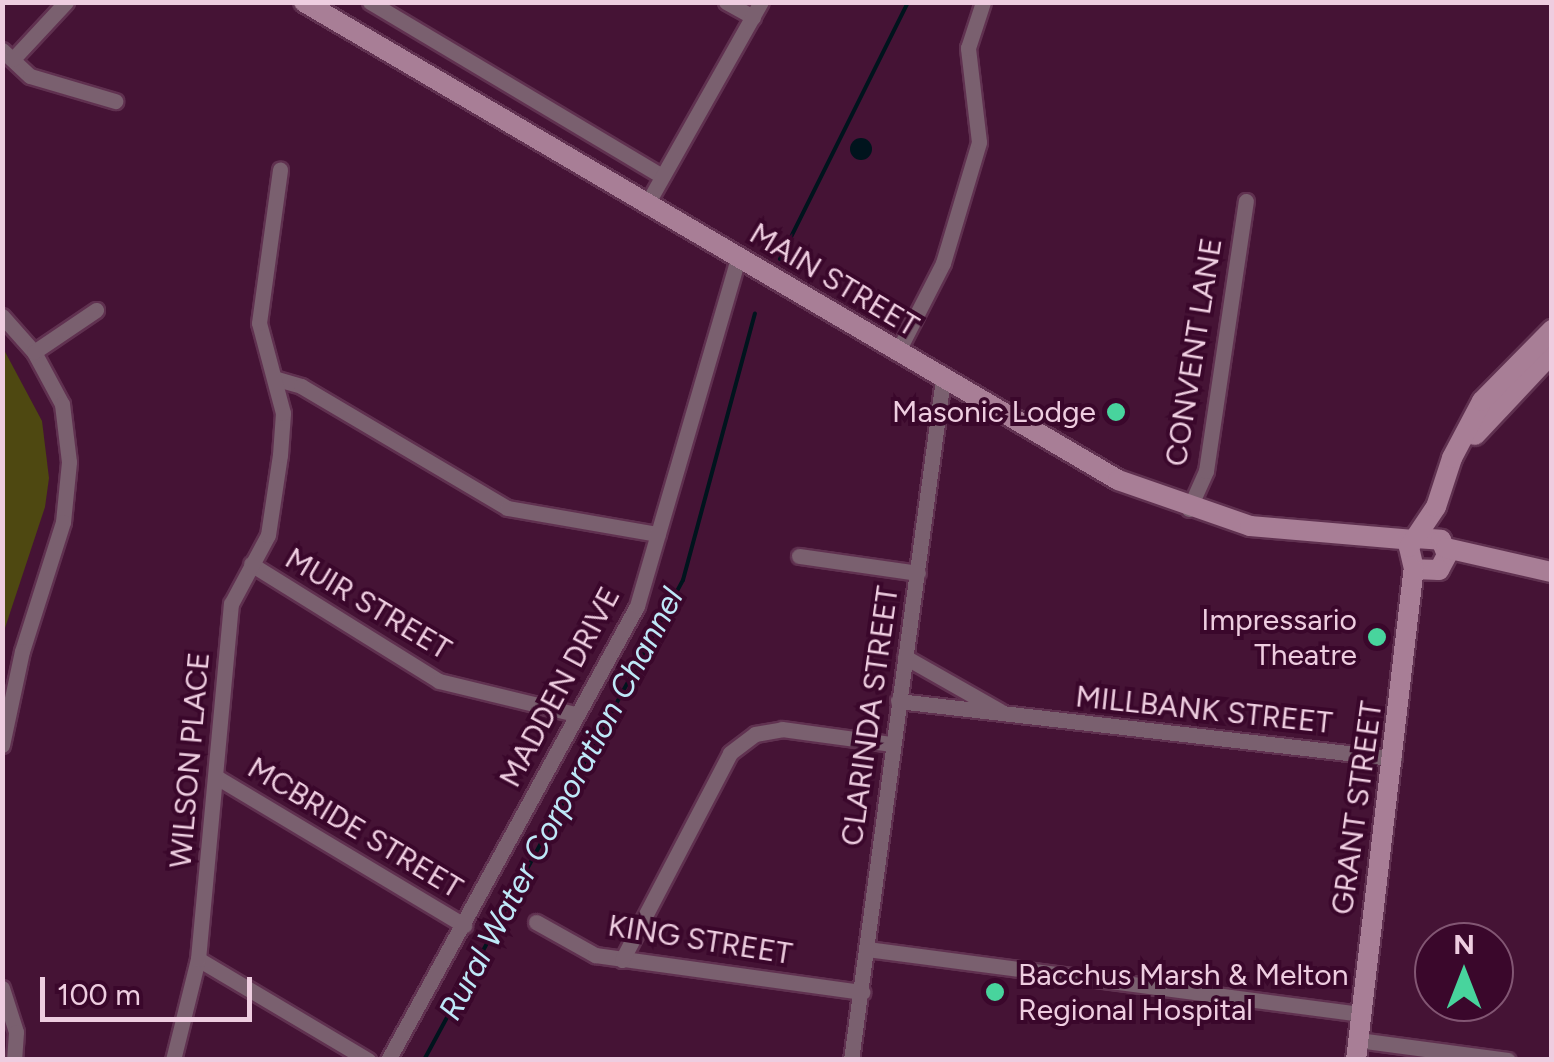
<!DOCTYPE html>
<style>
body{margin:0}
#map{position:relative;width:1554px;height:1062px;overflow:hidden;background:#451335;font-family:Figtree,sans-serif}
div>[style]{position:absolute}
.green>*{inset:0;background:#4e4811}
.water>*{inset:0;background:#00141d}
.round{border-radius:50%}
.stream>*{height:4px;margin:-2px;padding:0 2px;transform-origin:2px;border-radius:2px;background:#00141d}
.roads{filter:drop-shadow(2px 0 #603150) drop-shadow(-2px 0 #603150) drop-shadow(0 2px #603150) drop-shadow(0 -2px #603150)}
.street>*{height:15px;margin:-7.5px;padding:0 7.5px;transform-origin:7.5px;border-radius:7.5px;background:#7a606f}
.secondary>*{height:20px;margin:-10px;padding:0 10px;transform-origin:10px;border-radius:10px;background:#a87e96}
.dots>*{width:28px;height:28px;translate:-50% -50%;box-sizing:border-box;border:5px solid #3a072b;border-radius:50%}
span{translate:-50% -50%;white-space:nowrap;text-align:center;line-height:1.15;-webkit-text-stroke:8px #3a072b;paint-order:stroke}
.street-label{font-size:30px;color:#eecde0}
.poi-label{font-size:30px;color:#eecde0}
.right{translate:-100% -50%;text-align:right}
.left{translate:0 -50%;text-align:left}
.water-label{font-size:32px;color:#bee8f8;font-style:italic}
.frame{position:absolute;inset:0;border:5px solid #eecde0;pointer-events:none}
.north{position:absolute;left:1414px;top:922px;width:100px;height:100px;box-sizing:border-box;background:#3a072b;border:2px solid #825673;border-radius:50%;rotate:0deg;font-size:28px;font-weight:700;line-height:40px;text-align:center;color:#eecde0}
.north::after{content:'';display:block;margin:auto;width:35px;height:45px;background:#48d49d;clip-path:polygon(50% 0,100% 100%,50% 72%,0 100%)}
.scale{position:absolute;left:40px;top:977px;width:212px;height:45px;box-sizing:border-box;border:5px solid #eecde0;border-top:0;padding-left:12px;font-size:30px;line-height:35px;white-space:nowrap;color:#eecde0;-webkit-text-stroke:8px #3a072b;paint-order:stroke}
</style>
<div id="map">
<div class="green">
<i style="clip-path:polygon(3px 348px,42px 421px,49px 478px,45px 507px,3px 634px)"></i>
</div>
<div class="water">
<i class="round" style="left:850px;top:138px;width:22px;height:22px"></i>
</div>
<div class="stream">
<i style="left:780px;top:259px;width:287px;rotate:-63.5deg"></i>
<i style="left:424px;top:1060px;width:545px;rotate:-61.65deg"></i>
<i style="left:683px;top:580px;width:276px;rotate:-74.9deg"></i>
</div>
<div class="roads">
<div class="street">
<i style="left:370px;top:2px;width:340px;rotate:30.8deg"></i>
<i style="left:726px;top:2px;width:31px;rotate:29deg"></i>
<i style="left:2px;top:50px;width:38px;rotate:43deg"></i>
<i style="left:30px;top:76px;width:89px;rotate:16.4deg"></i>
<i style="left:13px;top:59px;width:78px;rotate:-47.1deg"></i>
<i style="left:647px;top:204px;width:232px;rotate:-60.6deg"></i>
<i style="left:2px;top:316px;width:48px;rotate:48.4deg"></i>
<i style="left:34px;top:352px;width:59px;rotate:61.7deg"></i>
<i style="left:62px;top:404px;width:58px;rotate:83.1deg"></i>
<i style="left:69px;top:462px;width:60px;rotate:95.7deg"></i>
<i style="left:63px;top:522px;width:135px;rotate:107.6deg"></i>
<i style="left:22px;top:651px;width:96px;rotate:102deg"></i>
<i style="left:34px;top:352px;width:75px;rotate:-34.1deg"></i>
<i style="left:897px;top:353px;width:101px;rotate:-62.9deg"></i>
<i style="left:943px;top:263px;width:126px;rotate:-73.4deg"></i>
<i style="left:979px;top:142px;width:95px;rotate:-96.7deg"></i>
<i style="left:968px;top:48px;width:48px;rotate:-71.9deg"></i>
<i style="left:277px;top:379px;width:25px;rotate:16deg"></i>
<i style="left:301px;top:386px;width:239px;rotate:30.6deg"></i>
<i style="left:507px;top:508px;width:153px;rotate:9.8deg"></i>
<i style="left:1189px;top:509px;width:42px;rotate:-65.9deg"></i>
<i style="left:1206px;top:471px;width:273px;rotate:-81.6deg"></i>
<i style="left:799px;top:556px;width:120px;rotate:8.1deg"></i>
<i style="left:251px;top:564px;width:221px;rotate:31.9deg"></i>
<i style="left:439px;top:681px;width:140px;rotate:13.6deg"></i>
<i style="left:905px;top:657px;width:109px;rotate:29.6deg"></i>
<i style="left:898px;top:701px;width:499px;rotate:6.6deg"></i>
<i style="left:218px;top:778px;width:287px;rotate:30.9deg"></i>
<i style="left:536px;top:922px;width:68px;rotate:29.2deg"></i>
<i style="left:595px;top:955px;width:270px;rotate:7.9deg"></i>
<i style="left:867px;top:949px;width:499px;rotate:7.5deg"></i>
<i style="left:198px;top:959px;width:198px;rotate:30.7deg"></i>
<i style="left:622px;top:960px;width:233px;rotate:-62.4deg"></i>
<i style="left:730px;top:753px;width:31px;rotate:-37deg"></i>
<i style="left:755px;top:734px;width:27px;rotate:-10deg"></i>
<i style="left:782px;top:729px;width:111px;rotate:7.8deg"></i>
<i style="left:2px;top:988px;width:46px;rotate:72.3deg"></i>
<i style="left:16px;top:1032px;width:28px;rotate:94deg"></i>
<i style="left:1358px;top:1040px;width:151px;rotate:7.6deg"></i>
<i style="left:173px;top:1060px;width:104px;rotate:-76.1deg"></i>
<i style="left:198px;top:959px;width:357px;rotate:-84.7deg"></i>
<i style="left:231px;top:604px;width:78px;rotate:-61.8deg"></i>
<i style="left:268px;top:535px;width:81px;rotate:-81.5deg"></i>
<i style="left:280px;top:455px;width:42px;rotate:-85.9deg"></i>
<i style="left:283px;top:413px;width:93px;rotate:-104.9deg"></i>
<i style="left:259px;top:323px;width:155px;rotate:-82.2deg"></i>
<i style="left:388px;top:1060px;width:518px;rotate:-61.26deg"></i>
<i style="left:637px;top:606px;width:362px;rotate:-73.8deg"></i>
<i style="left:851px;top:1060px;width:687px;rotate:-82.31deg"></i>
</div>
<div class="secondary">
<i style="left:304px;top:2px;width:944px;rotate:30.42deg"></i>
<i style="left:1118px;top:480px;width:140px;rotate:19.2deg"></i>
<i style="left:1250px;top:526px;width:164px;rotate:4.9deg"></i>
<i style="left:1475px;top:435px;width:112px;rotate:-46.8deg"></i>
<i style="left:1415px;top:538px;width:26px;rotate:4deg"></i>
<i style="left:1441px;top:540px;width:16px;rotate:68deg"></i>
<i style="left:1447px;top:555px;width:17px;rotate:118deg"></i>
<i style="left:1439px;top:570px;width:25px;rotate:-178deg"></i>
<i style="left:1414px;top:569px;width:23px;rotate:-103deg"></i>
<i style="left:1409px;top:547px;width:48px;rotate:-56deg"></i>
<i style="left:1436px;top:507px;width:52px;rotate:-71.9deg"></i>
<i style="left:1452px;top:458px;width:64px;rotate:-62.2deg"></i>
<i style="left:1482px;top:401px;width:100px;rotate:-45.4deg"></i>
<i style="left:1446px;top:548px;width:109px;rotate:12.8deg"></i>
<i style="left:1356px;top:1060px;width:494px;rotate:-83.3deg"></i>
</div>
</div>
<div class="dots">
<i style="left:1116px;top:412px;background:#48d49d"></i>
<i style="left:1377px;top:637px;background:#48d49d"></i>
<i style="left:995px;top:992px;background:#48d49d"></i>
</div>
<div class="street-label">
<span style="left:834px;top:280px;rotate:31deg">MAIN STREET</span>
<span style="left:1194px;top:352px;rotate:-81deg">CONVENT LANE</span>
<span style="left:368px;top:604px;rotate:31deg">MUIR STREET</span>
<span style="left:560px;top:687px;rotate:-62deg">MADDEN DRIVE</span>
<span style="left:1204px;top:710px;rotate:6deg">MILLBANK STREET</span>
<span style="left:870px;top:716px;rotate:-82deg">CLARINDA STREET</span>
<span style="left:190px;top:760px;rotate:-85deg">WILSON PLACE</span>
<span style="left:1357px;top:808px;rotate:-82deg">GRANT STREET</span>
<span style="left:355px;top:828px;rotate:31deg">MCBRIDE STREET</span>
<span style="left:700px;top:940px;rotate:9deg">KING STREET</span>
</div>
<div class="poi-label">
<span class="right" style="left:1096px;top:412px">Masonic Lodge</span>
<span class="right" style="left:1357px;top:637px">Impressario<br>Theatre</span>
<span class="left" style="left:1018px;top:992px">Bacchus Marsh &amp; Melton<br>Regional Hospital</span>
</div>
<div class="water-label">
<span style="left:561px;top:804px;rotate:-62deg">Rural Water Corporation Channel</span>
</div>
<div class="frame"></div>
<div class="north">N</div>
<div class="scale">100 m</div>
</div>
